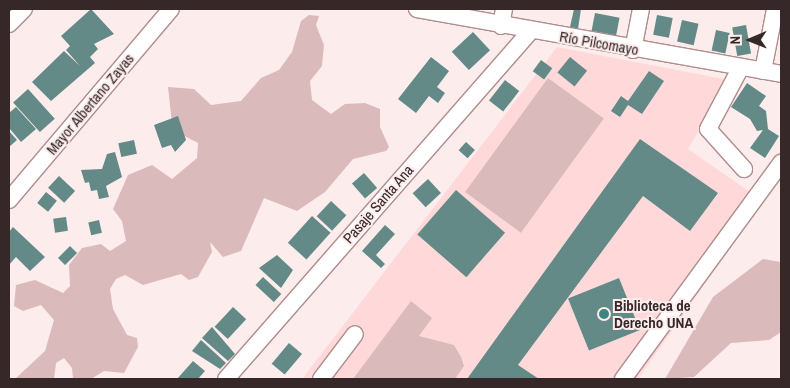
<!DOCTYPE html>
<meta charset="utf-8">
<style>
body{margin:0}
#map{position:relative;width:790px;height:388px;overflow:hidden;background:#fcecec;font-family:"Archivo Narrow",sans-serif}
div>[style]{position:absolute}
.built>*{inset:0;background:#ffd9da}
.green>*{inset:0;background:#dbbabb;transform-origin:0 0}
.building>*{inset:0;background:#638a87;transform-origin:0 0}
.roads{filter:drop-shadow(1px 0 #b08c8d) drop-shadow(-1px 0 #b08c8d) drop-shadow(0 1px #b08c8d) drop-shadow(0 -1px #b08c8d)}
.minor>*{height:16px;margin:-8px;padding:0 8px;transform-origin:8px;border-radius:8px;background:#fff}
.dots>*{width:14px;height:14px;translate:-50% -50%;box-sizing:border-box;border:2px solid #fcecec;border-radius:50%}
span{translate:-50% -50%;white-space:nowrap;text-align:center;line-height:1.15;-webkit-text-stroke:4px #fcecec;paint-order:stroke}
.street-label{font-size:15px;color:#362829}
.poi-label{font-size:15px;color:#362829;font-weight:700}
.left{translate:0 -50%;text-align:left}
.frame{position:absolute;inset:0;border:10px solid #362829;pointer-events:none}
.north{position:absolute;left:725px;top:15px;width:50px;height:50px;-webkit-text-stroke:4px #fcecec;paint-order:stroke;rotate:269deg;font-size:14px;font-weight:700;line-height:20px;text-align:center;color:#362829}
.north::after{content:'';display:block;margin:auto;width:18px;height:22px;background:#362829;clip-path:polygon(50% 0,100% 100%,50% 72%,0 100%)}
</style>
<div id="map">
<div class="built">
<i style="clip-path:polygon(557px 47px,729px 80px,688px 149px,763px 201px,638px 379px,302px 379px)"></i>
</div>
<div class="green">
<i style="clip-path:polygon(309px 15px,319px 16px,316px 25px,324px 45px,322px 66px,310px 81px,312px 100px,331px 114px,345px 104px,365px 103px,380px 109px,380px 127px,389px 147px,386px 151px,353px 159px,325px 192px,297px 211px,264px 198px,241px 251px,223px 257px,210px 242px,212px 252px,198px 277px,189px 280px,181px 274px,143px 285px,125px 275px,116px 279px,110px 289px,113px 309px,127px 335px,137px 338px,138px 347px,124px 373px,104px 371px,91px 379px,73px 379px,72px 368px,64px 358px,56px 363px,54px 379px,15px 379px,45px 351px,54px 320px,41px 305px,23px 311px,14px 306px,16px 285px,35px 280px,63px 293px,70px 286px,69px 265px,82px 248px,101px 244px,110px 251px,126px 241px,122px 221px,113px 209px,128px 175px,152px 165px,172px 179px,197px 158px,198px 143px,177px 132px,172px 123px,168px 87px,194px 89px,211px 105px,241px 101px,261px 78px,279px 70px,292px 52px,301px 21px)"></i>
<i style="left:548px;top:78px;width:69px;height:141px;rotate:36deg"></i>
<i style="clip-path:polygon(763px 259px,781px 262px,781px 332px,769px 340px,731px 343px,694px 377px,665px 379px,713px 297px)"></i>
<i style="clip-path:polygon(411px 301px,432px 318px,419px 336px,454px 345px,461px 357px,464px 366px,455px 379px,353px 379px)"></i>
</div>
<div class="building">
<i style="clip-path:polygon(91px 9px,114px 34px,94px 44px,98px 49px,90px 57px,95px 63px,51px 101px,32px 82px,64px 51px,80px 66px,66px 50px,70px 46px,61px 36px)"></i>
<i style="clip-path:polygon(574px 9px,581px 9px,578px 29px,570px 27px)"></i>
<i style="left:595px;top:13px;width:25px;height:18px;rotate:11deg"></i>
<i style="left:657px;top:15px;width:16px;height:20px;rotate:11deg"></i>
<i style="left:682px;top:20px;width:17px;height:22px;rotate:13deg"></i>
<i style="left:746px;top:25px;width:29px;height:14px;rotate:80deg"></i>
<i style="left:716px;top:30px;width:14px;height:21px;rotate:12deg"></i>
<i style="left:473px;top:32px;width:25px;height:29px;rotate:47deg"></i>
<i style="clip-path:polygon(431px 57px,449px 71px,437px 87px,445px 93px,438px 103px,429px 96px,416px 113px,398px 99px)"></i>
<i style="left:570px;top:57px;width:22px;height:20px;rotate:39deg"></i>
<i style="left:541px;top:60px;width:14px;height:14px;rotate:36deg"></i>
<i style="clip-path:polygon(649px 71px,664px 81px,642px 114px,628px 105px,620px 117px,611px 111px,621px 96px,628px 101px)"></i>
<i style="left:505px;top:80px;width:18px;height:26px;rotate:38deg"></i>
<i style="clip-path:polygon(747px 83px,766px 96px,759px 106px,766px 111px,768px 129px,779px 136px,765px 158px,750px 148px,763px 130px,757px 131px,750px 119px,731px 107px)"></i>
<i style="left:28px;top:89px;width:40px;height:20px;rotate:48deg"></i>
<i style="clip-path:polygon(16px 107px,36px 129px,21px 142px,9px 128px,9px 113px)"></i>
<i style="clip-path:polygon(178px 116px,186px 140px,175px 152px,171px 145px,162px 148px,154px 125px)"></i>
<i style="clip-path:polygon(9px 131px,17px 140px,9px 147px)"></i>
<i style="clip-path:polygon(640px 139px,718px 193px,690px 231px,643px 196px,518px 365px,539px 379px,467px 379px)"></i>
<i style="left:134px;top:140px;width:14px;height:16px;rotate:78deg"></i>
<i style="left:466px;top:142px;width:12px;height:11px;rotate:42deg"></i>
<i style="clip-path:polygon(115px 152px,122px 177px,106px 186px,109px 197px,99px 199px,97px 190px,91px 191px,89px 182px,85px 183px,81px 170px,102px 169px,107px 154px)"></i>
<i style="left:364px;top:173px;width:20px;height:16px;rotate:49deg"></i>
<i style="left:59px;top:176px;width:22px;height:16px;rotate:43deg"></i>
<i style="left:428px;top:179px;width:19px;height:21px;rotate:47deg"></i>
<i style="left:456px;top:190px;width:65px;height:59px;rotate:41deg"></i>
<i style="left:46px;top:192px;width:14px;height:14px;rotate:39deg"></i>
<i style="left:331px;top:201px;width:21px;height:21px;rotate:43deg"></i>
<i style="left:312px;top:216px;width:25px;height:36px;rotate:42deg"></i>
<i style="left:66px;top:217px;width:14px;height:13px;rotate:82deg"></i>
<i style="left:99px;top:220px;width:13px;height:11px;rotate:77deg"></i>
<i style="clip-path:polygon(385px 225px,395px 234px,376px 255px,385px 264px,381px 268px,362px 251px)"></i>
<i style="clip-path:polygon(13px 227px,45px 257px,30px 271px,16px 257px,9px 265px,9px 232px)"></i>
<i style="left:70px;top:246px;width:10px;height:17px;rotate:45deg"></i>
<i style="clip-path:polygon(277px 255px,293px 270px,281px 288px,259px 268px)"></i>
<i style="left:263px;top:277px;width:25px;height:11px;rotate:43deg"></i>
<i style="left:619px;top:278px;width:56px;height:55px;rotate:68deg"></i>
<i style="left:233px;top:307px;width:18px;height:27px;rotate:43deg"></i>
<i style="clip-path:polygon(212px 327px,235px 354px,228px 361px,202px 338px)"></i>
<i style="clip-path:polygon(201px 340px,226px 363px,220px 369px,192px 351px)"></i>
<i style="left:289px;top:343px;width:17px;height:27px;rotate:40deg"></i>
<i style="clip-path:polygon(193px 361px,205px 371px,198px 379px,177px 379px)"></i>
</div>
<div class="roads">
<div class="minor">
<i style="left:417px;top:9px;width:370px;rotate:10.1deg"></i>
<i style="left:9px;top:24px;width:21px;rotate:-45deg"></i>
<i style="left:501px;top:26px;width:17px;rotate:-80deg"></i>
<i style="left:633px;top:50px;width:42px;rotate:-79deg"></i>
<i style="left:741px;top:67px;width:70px;rotate:118deg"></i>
<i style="left:708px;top:129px;width:54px;rotate:48deg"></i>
<i style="left:763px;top:71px;width:63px;rotate:-79deg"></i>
<i style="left:9px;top:200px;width:250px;rotate:-49.7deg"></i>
<i style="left:226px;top:379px;width:463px;rotate:-48.8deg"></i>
<i style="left:321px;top:379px;width:56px;rotate:-52.9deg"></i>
<i style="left:623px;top:379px;width:268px;rotate:-53.8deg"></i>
</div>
</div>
<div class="dots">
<i style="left:604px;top:314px;background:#3d8581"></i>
</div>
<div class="street-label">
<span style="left:599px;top:43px;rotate:10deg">Río Pilcomayo</span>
<span style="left:90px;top:104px;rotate:-50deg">Mayor Albertano Zayas</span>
<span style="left:378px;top:204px;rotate:-49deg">Pasaje Santa Ana</span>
</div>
<div class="poi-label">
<span class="left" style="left:614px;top:314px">Biblioteca de<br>Derecho UNA</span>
</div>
<div class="frame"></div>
<div class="north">N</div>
</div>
